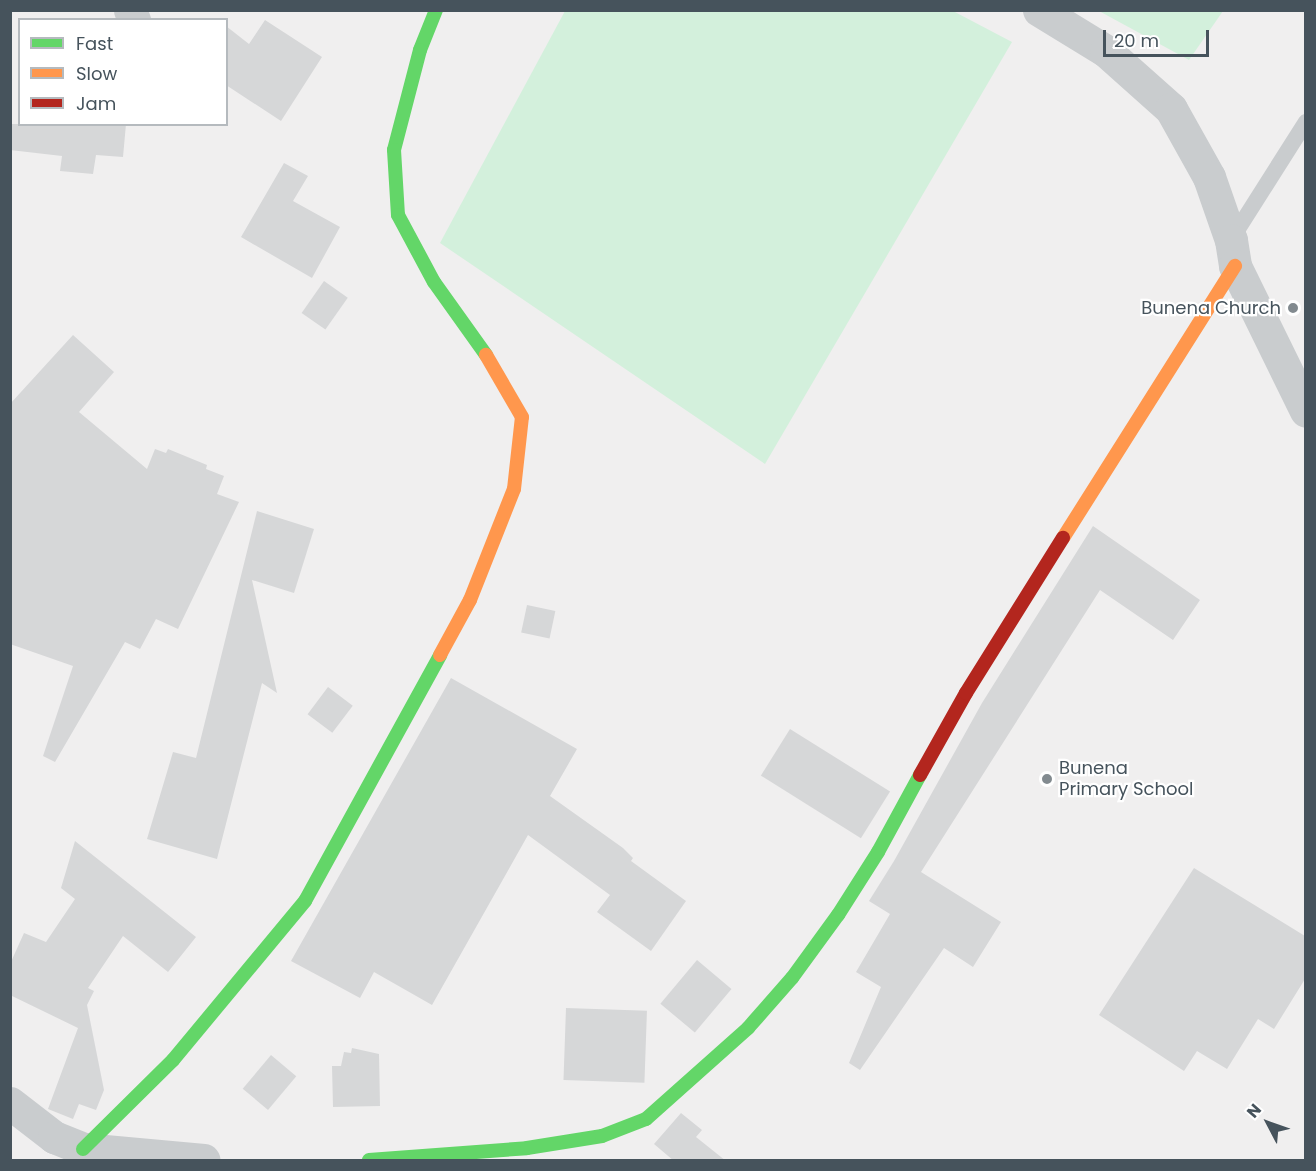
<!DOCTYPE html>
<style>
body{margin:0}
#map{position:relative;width:1316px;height:1171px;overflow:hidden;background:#f0efef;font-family:Poppins,sans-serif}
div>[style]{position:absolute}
.green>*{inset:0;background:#d3f0dc}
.building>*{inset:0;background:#d6d7d8;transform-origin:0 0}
.lane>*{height:16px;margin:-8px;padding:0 8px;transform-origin:8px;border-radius:8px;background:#c9ccce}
.street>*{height:33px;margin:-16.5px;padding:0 16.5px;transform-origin:16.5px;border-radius:16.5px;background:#c9ccce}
.fast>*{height:14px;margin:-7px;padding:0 7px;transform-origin:7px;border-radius:7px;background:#63d668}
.slow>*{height:14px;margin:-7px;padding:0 7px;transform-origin:7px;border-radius:7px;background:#ff974d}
.jam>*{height:14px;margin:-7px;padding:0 7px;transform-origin:7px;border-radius:7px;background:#b3261e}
.dots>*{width:16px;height:16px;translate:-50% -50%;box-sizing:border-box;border:3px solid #fff;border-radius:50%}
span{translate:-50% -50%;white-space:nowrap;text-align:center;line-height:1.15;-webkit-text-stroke:4.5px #fff;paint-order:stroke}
.poi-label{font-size:18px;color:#46535c}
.right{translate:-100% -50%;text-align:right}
.left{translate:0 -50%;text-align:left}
.frame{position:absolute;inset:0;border:12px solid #46535c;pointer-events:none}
.legend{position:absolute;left:18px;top:18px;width:210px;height:108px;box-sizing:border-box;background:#fff;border:2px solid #b5babe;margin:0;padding:8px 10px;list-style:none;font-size:18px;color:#46535c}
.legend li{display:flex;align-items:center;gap:12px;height:30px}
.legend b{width:30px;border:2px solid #b5babe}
.north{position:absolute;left:1238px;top:1093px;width:60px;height:60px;-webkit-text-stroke:4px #fff;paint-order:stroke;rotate:311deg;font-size:16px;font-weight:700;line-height:24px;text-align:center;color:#46535c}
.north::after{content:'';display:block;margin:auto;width:21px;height:27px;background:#46535c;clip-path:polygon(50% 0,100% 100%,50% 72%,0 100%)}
.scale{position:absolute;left:1103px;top:30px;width:106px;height:27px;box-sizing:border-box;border:3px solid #46535c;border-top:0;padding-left:8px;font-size:18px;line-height:21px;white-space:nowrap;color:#46535c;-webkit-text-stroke:4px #fff;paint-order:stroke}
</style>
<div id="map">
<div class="green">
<i style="clip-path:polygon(565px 11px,953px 11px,1012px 42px,765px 464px,440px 243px)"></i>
<i style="clip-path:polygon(1099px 11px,1223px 11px,1189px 60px)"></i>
</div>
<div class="building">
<i style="clip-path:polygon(265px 20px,322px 57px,281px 121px,226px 85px,226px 26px,249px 44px)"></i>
<i style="clip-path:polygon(10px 124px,126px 124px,123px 157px,96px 155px,93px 174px,60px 171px,62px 156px,10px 150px)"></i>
<i style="clip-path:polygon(284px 163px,308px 176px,293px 201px,340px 227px,312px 278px,241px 237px)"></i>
<i style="left:324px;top:281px;width:29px;height:39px;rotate:35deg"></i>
<i style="clip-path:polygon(73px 335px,114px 372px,79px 412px,147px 469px,155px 449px,166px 453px,168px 449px,207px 465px,206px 469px,224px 476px,217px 494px,239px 502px,178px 629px,156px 619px,140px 649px,125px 642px,55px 762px,43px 756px,73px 666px,10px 644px,10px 404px)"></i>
<i style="clip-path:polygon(257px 511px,314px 529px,294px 593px,252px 580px,277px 693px,262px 683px,217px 859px,147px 839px,173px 752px,196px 758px)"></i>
<i style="clip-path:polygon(1093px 526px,1200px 600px,1173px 640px,1100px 590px,921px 872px,1001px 922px,973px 967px,944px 948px,860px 1070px,849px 1063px,881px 987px,856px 972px,890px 914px,869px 901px,894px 861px,982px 703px)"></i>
<i style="left:527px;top:605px;width:29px;height:28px;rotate:12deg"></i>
<i style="clip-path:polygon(451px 678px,577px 749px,550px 796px,623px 848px,633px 858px,631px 861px,686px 901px,651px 951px,597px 912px,610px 895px,528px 835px,432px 1005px,374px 972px,360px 998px,291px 961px)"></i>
<i style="left:328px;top:687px;width:31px;height:34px;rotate:37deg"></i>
<i style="left:790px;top:729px;width:118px;height:55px;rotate:32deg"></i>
<i style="clip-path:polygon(75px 841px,196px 937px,168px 972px,123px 936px,88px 988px,94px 991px,87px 1005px,104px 1090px,96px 1110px,79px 1104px,73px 1119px,48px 1109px,78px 1028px,10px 995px,10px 964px,24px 933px,46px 942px,75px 899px,61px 888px)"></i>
<i style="clip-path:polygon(1194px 868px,1305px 936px,1305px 979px,1274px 1029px,1258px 1019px,1227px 1069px,1197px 1051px,1184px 1071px,1099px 1015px)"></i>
<i style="left:697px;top:960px;width:45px;height:57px;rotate:40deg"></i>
<i style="left:566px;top:1008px;width:81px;height:72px;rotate:2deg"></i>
<i style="clip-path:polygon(352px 1048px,379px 1054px,380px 1106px,333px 1107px,332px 1066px,341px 1066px,344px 1052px,351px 1053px)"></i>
<i style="left:271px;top:1055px;width:33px;height:44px;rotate:40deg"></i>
<i style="clip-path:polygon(681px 1113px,702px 1130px,696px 1137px,726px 1161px,674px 1161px,654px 1144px)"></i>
</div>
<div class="lane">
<i style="left:1231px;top:240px;width:140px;rotate:-57.6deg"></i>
</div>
<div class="street">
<i style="left:130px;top:10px;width:11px;rotate:68deg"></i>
<i style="left:1039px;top:10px;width:79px;rotate:31.5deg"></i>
<i style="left:1106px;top:51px;width:87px;rotate:41.7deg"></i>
<i style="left:1171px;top:109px;width:78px;rotate:60.8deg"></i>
<i style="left:1209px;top:177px;width:67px;rotate:70.8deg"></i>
<i style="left:1231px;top:240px;width:26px;rotate:81deg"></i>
<i style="left:1235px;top:266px;width:161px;rotate:63.9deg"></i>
<i style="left:10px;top:1103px;width:56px;rotate:37.7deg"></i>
<i style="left:54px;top:1137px;width:31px;rotate:22deg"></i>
<i style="left:83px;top:1149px;width:121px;rotate:5.2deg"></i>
</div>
<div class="fast">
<i style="left:436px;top:10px;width:43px;rotate:111.8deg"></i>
<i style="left:420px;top:50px;width:103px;rotate:104.6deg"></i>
<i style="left:394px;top:150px;width:65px;rotate:86.5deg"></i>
<i style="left:398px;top:215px;width:76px;rotate:61.8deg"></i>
<i style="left:434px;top:282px;width:90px;rotate:54.5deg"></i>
<i style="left:83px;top:1149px;width:127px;rotate:-44.7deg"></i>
<i style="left:173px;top:1060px;width:207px;rotate:-50.3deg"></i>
<i style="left:305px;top:901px;width:281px;rotate:-61.2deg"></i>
<i style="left:369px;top:1160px;width:158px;rotate:-4.3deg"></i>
<i style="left:527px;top:1148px;width:76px;rotate:-9.1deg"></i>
<i style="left:602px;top:1136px;width:47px;rotate:-21.1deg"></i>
<i style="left:646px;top:1119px;width:137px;rotate:-41.7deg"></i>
<i style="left:748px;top:1028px;width:67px;rotate:-48.7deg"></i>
<i style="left:792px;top:978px;width:78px;rotate:-53.9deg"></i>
<i style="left:838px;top:915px;width:75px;rotate:-57.6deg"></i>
<i style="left:878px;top:852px;width:88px;rotate:-61.4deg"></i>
</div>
<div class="slow">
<i style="left:1063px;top:538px;width:322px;rotate:-57.7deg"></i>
<i style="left:440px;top:655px;width:63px;rotate:-61.4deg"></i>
<i style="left:470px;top:600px;width:119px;rotate:-68.4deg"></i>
<i style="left:514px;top:489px;width:72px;rotate:-83.7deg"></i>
<i style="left:522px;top:417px;width:72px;rotate:-120.1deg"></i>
</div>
<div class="jam">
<i style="left:920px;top:775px;width:94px;rotate:-60.7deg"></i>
<i style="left:966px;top:693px;width:183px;rotate:-58deg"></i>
</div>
<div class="dots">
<i style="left:1293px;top:308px;background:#828a8f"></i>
<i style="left:1047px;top:779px;background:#828a8f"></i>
</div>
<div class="poi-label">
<span class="right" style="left:1281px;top:308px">Bunena Church</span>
<span class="left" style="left:1059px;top:779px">Bunena<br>Primary School</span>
</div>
<div class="frame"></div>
<ul class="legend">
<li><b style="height:8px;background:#63d668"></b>Fast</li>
<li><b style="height:8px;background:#ff974d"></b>Slow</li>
<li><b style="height:8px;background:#b3261e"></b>Jam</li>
</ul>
<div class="north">N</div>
<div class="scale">20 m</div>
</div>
